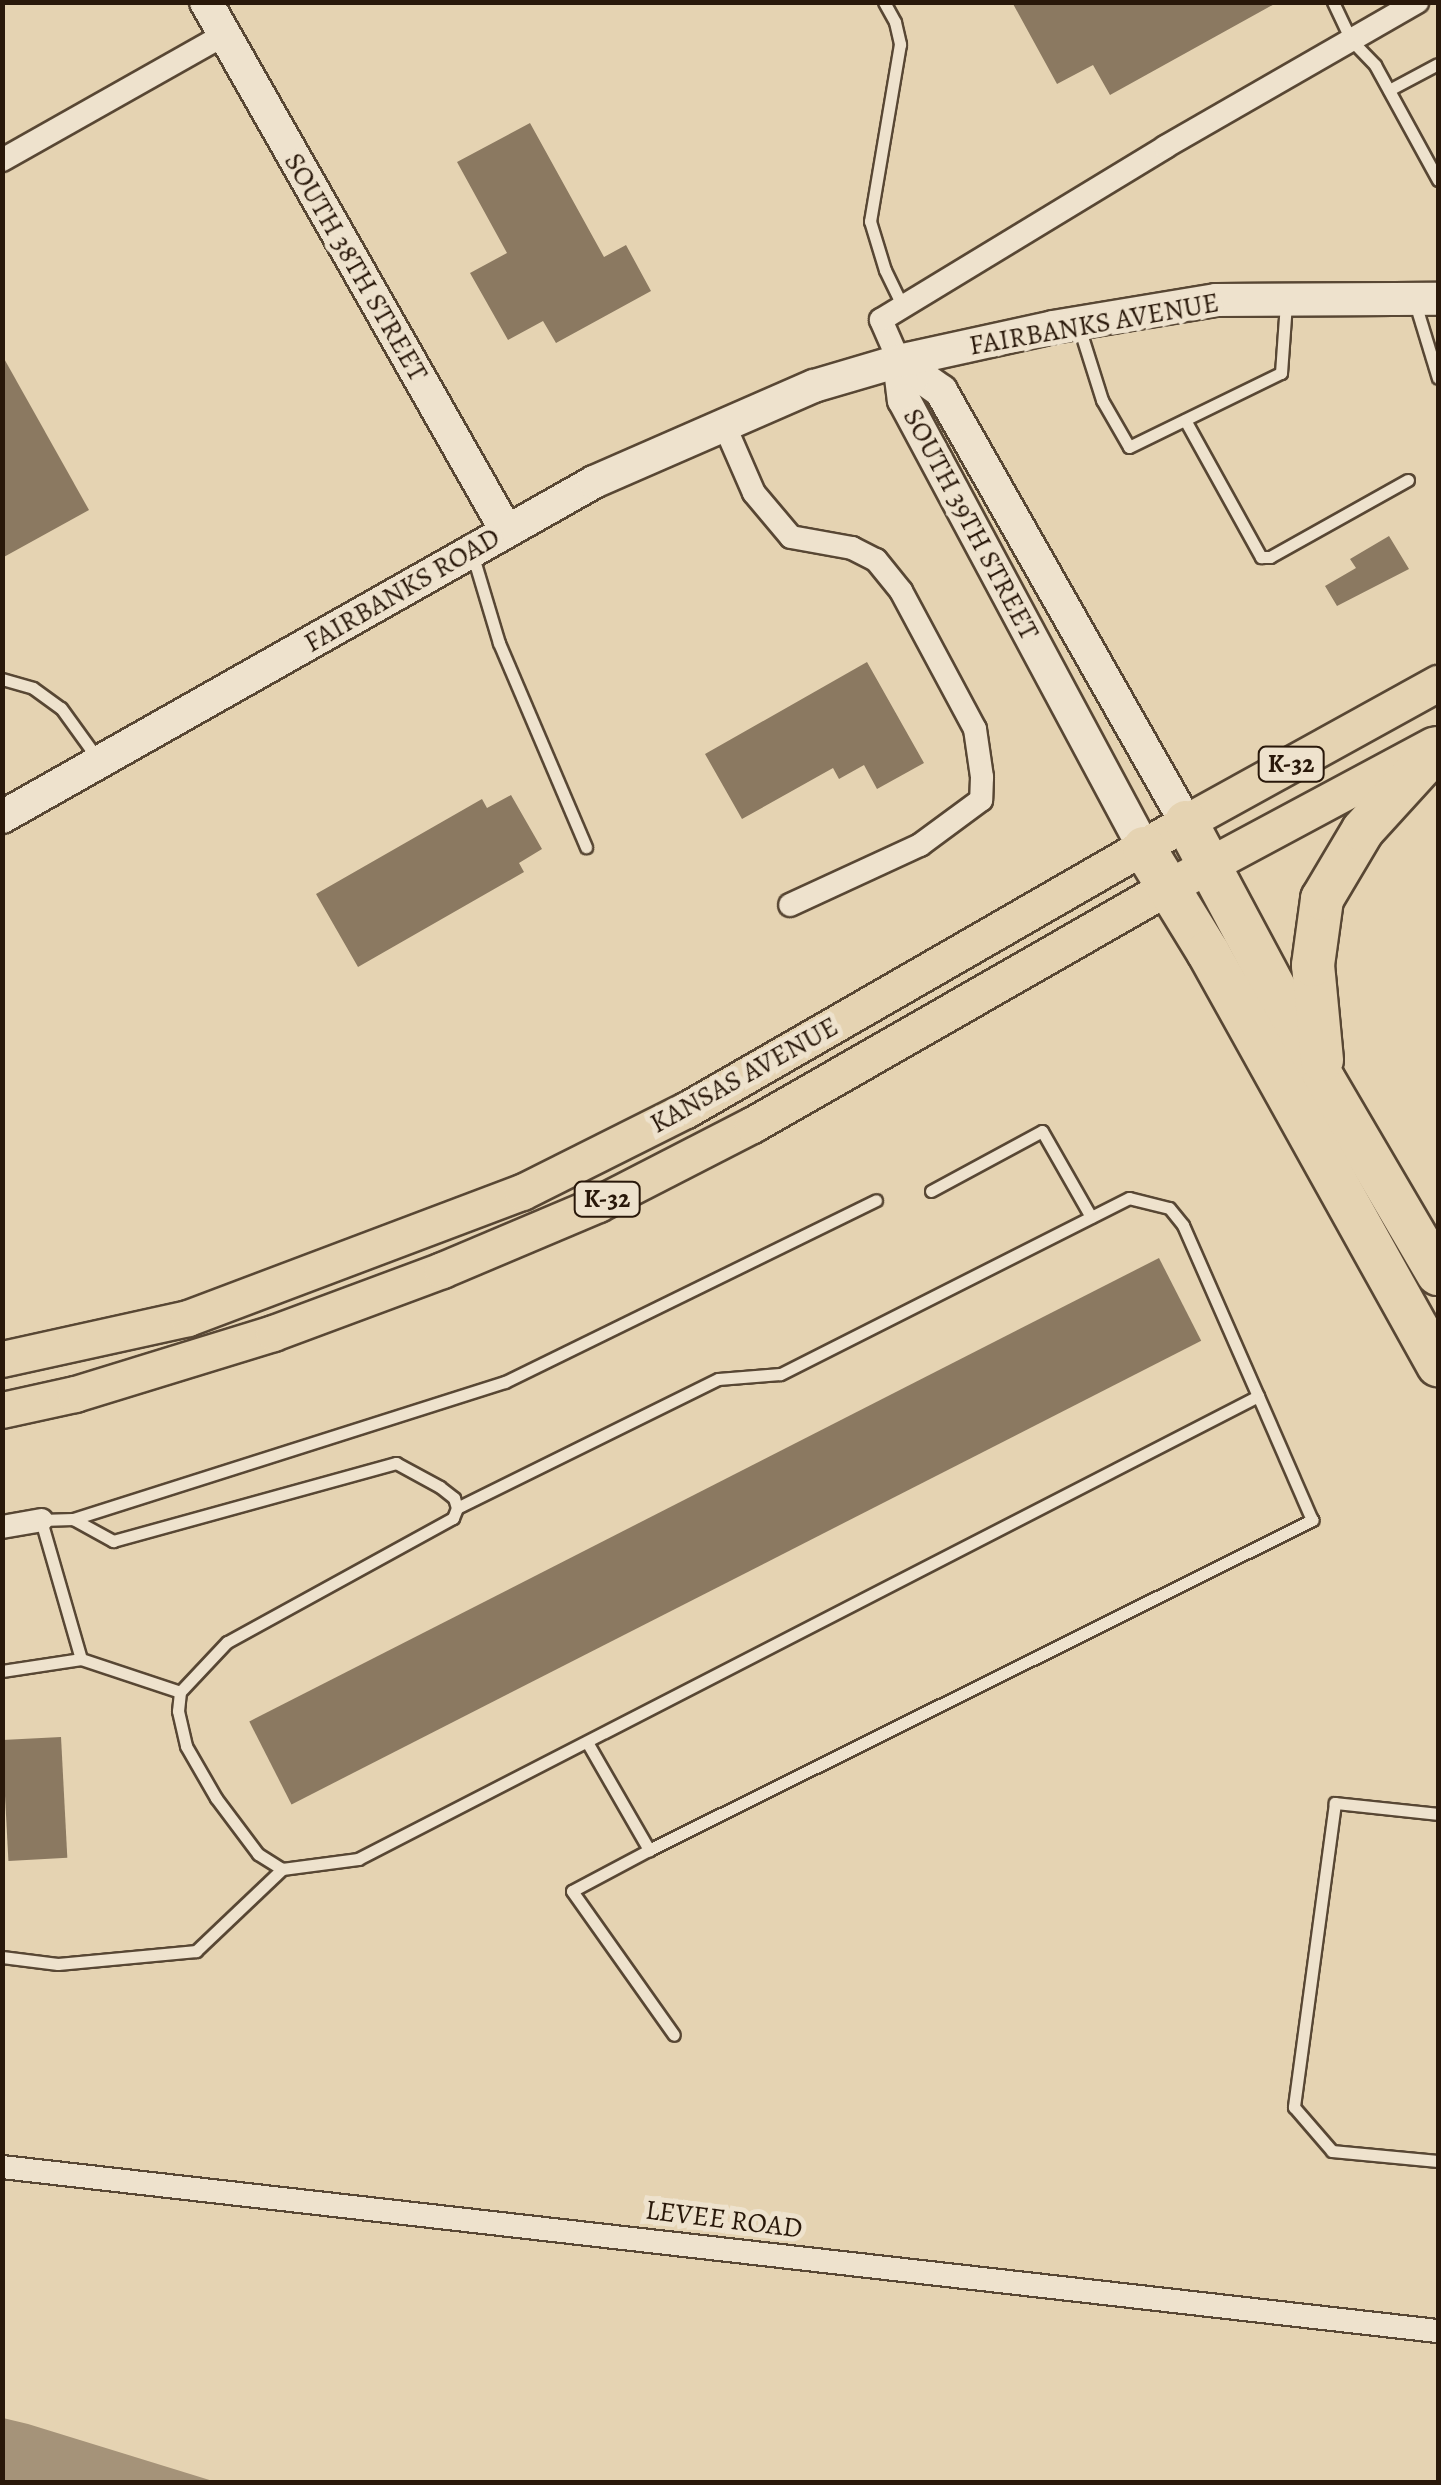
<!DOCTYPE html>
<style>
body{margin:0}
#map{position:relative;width:1441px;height:2485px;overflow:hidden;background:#e5d3b2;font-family:Alegreya,serif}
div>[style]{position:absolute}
.water>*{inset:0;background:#a59379}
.building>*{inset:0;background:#8b7961;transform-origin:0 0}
.roads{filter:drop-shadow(2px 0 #584734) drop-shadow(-2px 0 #584734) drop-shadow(0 2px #584734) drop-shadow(0 -2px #584734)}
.lane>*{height:11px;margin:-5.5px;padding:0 5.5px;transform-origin:5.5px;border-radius:5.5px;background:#eee2cd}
.street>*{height:22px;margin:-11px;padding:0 11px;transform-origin:11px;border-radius:11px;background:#eee2cd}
.secondary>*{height:32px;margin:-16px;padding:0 16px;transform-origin:16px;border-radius:16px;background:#eee2cd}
.primary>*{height:35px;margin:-17.5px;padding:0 17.5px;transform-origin:17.5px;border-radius:17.5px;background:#e5d3b2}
.highway>*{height:42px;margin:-21px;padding:0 21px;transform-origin:21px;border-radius:21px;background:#e5d3b2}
span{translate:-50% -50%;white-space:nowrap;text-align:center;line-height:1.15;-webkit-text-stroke:10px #eee2cd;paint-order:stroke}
.shield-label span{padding:2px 8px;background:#eee2cd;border:2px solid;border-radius:8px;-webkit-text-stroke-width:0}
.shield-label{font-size:25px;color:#29180a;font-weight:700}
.street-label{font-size:28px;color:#29180a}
.frame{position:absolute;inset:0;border:5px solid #29180a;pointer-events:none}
</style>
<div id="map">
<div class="water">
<i style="clip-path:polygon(3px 2418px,28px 2424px,216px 2482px,3px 2482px)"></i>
</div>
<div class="building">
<i style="clip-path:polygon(1012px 2px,1278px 2px,1110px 95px,1093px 65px,1057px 84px)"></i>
<i style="clip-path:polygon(530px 123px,604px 257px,626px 245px,651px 291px,556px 343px,543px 321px,508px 340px,470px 273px,507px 253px,457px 162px)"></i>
<i style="clip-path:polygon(2px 355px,89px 510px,2px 558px)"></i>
<i style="clip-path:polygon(1389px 536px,1409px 569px,1337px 606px,1325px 586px,1356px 568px,1350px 559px)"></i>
<i style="clip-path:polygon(867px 662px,924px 763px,877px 789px,864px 765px,839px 779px,833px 768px,742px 819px,705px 754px)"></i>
<i style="clip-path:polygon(511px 795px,542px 849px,519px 863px,524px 872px,358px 967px,316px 894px,482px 799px,487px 808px)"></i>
<i style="left:1159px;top:1258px;width:93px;height:1021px;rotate:63deg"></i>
<i style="left:61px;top:1737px;width:121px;height:59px;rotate:87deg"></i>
</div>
<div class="roads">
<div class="lane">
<i style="left:884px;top:2px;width:23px;rotate:61deg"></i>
<i style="left:895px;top:22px;width:23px;rotate:77deg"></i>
<i style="left:900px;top:44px;width:180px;rotate:99.6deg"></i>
<i style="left:870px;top:221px;width:51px;rotate:73deg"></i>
<i style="left:885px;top:270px;width:41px;rotate:64.1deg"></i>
<i style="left:1333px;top:2px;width:42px;rotate:64.7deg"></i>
<i style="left:1351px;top:40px;width:35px;rotate:46deg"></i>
<i style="left:1375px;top:65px;width:131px;rotate:61.3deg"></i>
<i style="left:1389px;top:90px;width:55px;rotate:-28deg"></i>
<i style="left:1415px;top:303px;width:78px;rotate:73deg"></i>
<i style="left:1079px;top:327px;width:77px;rotate:72.5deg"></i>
<i style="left:1102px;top:400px;width:54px;rotate:60.1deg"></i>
<i style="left:1129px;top:447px;width:169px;rotate:-26deg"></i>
<i style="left:1281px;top:373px;width:70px;rotate:-85.9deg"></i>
<i style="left:1185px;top:420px;width:157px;rotate:61deg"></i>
<i style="left:1261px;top:557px;width:9px"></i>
<i style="left:1270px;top:557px;width:158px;rotate:-29.2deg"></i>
<i style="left:472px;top:553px;width:94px;rotate:73.3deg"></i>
<i style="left:499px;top:643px;width:222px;rotate:66.9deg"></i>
<i style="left:2px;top:679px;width:32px;rotate:16deg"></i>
<i style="left:33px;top:688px;width:34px;rotate:36deg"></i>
<i style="left:61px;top:708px;width:62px;rotate:54.2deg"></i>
<i style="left:931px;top:1191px;width:126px;rotate:-28.4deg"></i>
<i style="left:1042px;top:1131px;width:99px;rotate:60.3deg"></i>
<i style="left:73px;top:1519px;width:453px;rotate:-17.6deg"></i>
<i style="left:505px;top:1382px;width:413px;rotate:-26.1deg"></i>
<i style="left:81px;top:1659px;width:145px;rotate:-106.1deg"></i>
<i style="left:41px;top:1520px;width:32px;rotate:-2deg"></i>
<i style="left:73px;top:1519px;width:46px;rotate:28.8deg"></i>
<i style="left:113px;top:1541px;width:294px;rotate:-15.4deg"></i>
<i style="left:396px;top:1463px;width:50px;rotate:28.6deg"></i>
<i style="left:440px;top:1487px;width:18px;rotate:38deg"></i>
<i style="left:454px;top:1498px;width:10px;rotate:73deg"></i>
<i style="left:457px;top:1508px;width:11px;rotate:112deg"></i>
<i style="left:453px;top:1518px;width:258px;rotate:151.2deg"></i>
<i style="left:227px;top:1642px;width:69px;rotate:133.2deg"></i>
<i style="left:180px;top:1692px;width:19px;rotate:96deg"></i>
<i style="left:178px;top:1711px;width:36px;rotate:77deg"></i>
<i style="left:186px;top:1746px;width:60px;rotate:60deg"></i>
<i style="left:216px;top:1798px;width:70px;rotate:53.1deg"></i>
<i style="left:258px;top:1854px;width:28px;rotate:32deg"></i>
<i style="left:282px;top:1869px;width:77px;rotate:-7.5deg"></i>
<i style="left:358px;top:1859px;width:1012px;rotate:-27.22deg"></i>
<i style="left:1258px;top:1396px;width:187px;rotate:-113.7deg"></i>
<i style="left:1183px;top:1225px;width:22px;rotate:-129deg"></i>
<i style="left:1169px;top:1208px;width:41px;rotate:-166deg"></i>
<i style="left:1129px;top:1198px;width:391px;rotate:153.2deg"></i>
<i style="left:780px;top:1374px;width:62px;rotate:175.4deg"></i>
<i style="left:718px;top:1379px;width:291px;rotate:153.7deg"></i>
<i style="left:2px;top:1671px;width:80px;rotate:-8.6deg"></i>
<i style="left:81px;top:1659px;width:104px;rotate:18.4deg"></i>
<i style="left:587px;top:1742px;width:125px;rotate:60.1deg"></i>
<i style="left:649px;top:1850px;width:741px;rotate:-26.46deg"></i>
<i style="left:1312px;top:1520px;width:135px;rotate:-113.5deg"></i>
<i style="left:1438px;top:1814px;width:104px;rotate:-173.9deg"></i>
<i style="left:1335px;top:1803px;width:307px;rotate:97.7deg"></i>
<i style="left:1294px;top:2107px;width:58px;rotate:49.2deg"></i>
<i style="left:1332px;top:2151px;width:106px;rotate:5.4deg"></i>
<i style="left:649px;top:1850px;width:87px;rotate:152deg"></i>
<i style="left:572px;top:1891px;width:176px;rotate:54.7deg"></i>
<i style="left:2px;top:1957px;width:56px;rotate:7.1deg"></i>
<i style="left:58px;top:1964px;width:139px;rotate:-5.4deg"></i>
<i style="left:196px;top:1951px;width:119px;rotate:-43.6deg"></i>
</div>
<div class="street">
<i style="left:2px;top:160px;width:255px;rotate:-29.4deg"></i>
<i style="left:899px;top:361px;width:45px;rotate:-113.7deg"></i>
<i style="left:881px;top:320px;width:333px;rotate:-31.3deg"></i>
<i style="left:1165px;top:147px;width:291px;rotate:-29.9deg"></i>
<i style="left:723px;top:422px;width:77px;rotate:66.4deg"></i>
<i style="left:754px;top:493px;width:57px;rotate:49.9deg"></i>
<i style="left:791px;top:537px;width:62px;rotate:10.2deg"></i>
<i style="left:852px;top:548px;width:27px;rotate:27deg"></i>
<i style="left:876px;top:560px;width:40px;rotate:51deg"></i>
<i style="left:901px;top:591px;width:157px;rotate:61.8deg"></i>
<i style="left:975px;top:729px;width:49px;rotate:81.7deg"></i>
<i style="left:982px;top:777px;width:23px;rotate:92deg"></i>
<i style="left:981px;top:800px;width:76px;rotate:143.6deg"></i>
<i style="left:920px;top:845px;width:143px;rotate:155.2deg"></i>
<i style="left:2px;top:1527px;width:40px;rotate:-10deg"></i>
<i style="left:2px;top:2167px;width:1445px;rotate:6.52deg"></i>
</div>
<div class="secondary">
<i style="left:206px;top:2px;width:607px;rotate:60.4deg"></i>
<i style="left:899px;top:361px;width:52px;rotate:35.5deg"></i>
<i style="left:941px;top:391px;width:496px;rotate:60.4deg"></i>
<i style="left:899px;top:361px;width:39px;rotate:83deg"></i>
<i style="left:904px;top:400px;width:508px;rotate:61.82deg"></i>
<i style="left:2px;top:817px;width:680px;rotate:-29.5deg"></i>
<i style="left:594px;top:482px;width:240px;rotate:-23.6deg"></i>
<i style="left:814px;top:386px;width:89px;rotate:-16.4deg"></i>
<i style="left:899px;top:361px;width:158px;rotate:-12.4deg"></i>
<i style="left:1053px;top:327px;width:165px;rotate:-9.4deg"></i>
<i style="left:1216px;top:300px;width:222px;rotate:-0.3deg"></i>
</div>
<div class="primary">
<i style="left:2px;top:1359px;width:190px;rotate:-12.4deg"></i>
<i style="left:188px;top:1318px;width:357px;rotate:-20.7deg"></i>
<i style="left:522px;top:1192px;width:183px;rotate:-26.6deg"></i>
<i style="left:686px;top:1110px;width:577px;rotate:-29.94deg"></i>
<i style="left:1186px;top:822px;width:288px;rotate:-28.9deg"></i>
<i style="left:2px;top:1410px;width:75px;rotate:-12.4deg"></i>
<i style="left:75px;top:1394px;width:207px;rotate:-17.1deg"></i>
<i style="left:273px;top:1333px;width:180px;rotate:-20.4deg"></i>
<i style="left:442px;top:1270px;width:169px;rotate:-22.9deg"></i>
<i style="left:598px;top:1204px;width:173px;rotate:-27.2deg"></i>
<i style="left:752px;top:1125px;width:479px;rotate:-29.8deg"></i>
<i style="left:1168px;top:887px;width:301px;rotate:-28.2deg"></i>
</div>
<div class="highway">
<i style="left:1186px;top:822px;width:293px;rotate:61.9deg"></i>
<i style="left:1324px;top:1080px;width:225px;rotate:59.6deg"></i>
<i style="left:1144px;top:848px;width:122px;rotate:58.4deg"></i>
<i style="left:1208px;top:952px;width:473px;rotate:60.9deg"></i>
<i style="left:1322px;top:1060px;width:95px;rotate:-95.4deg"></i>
<i style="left:1313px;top:965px;width:67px;rotate:-82.2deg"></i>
<i style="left:1322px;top:899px;width:80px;rotate:-59.3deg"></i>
<i style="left:1363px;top:830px;width:111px;rotate:-47.6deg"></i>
</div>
</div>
<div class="shield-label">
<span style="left:1291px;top:764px">K-32</span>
<span style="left:607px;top:1199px">K-32</span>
</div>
<div class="street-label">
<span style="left:356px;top:267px;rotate:60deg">SOUTH 38TH STREET</span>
<span style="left:1094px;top:324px;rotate:-10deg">FAIRBANKS AVENUE</span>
<span style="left:971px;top:524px;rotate:62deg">SOUTH 39TH STREET</span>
<span style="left:402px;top:590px;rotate:-30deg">FAIRBANKS ROAD</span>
<span style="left:744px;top:1075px;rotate:-29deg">KANSAS AVENUE</span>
<span style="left:724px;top:2219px;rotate:7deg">LEVEE ROAD</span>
</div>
<div class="frame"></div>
</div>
